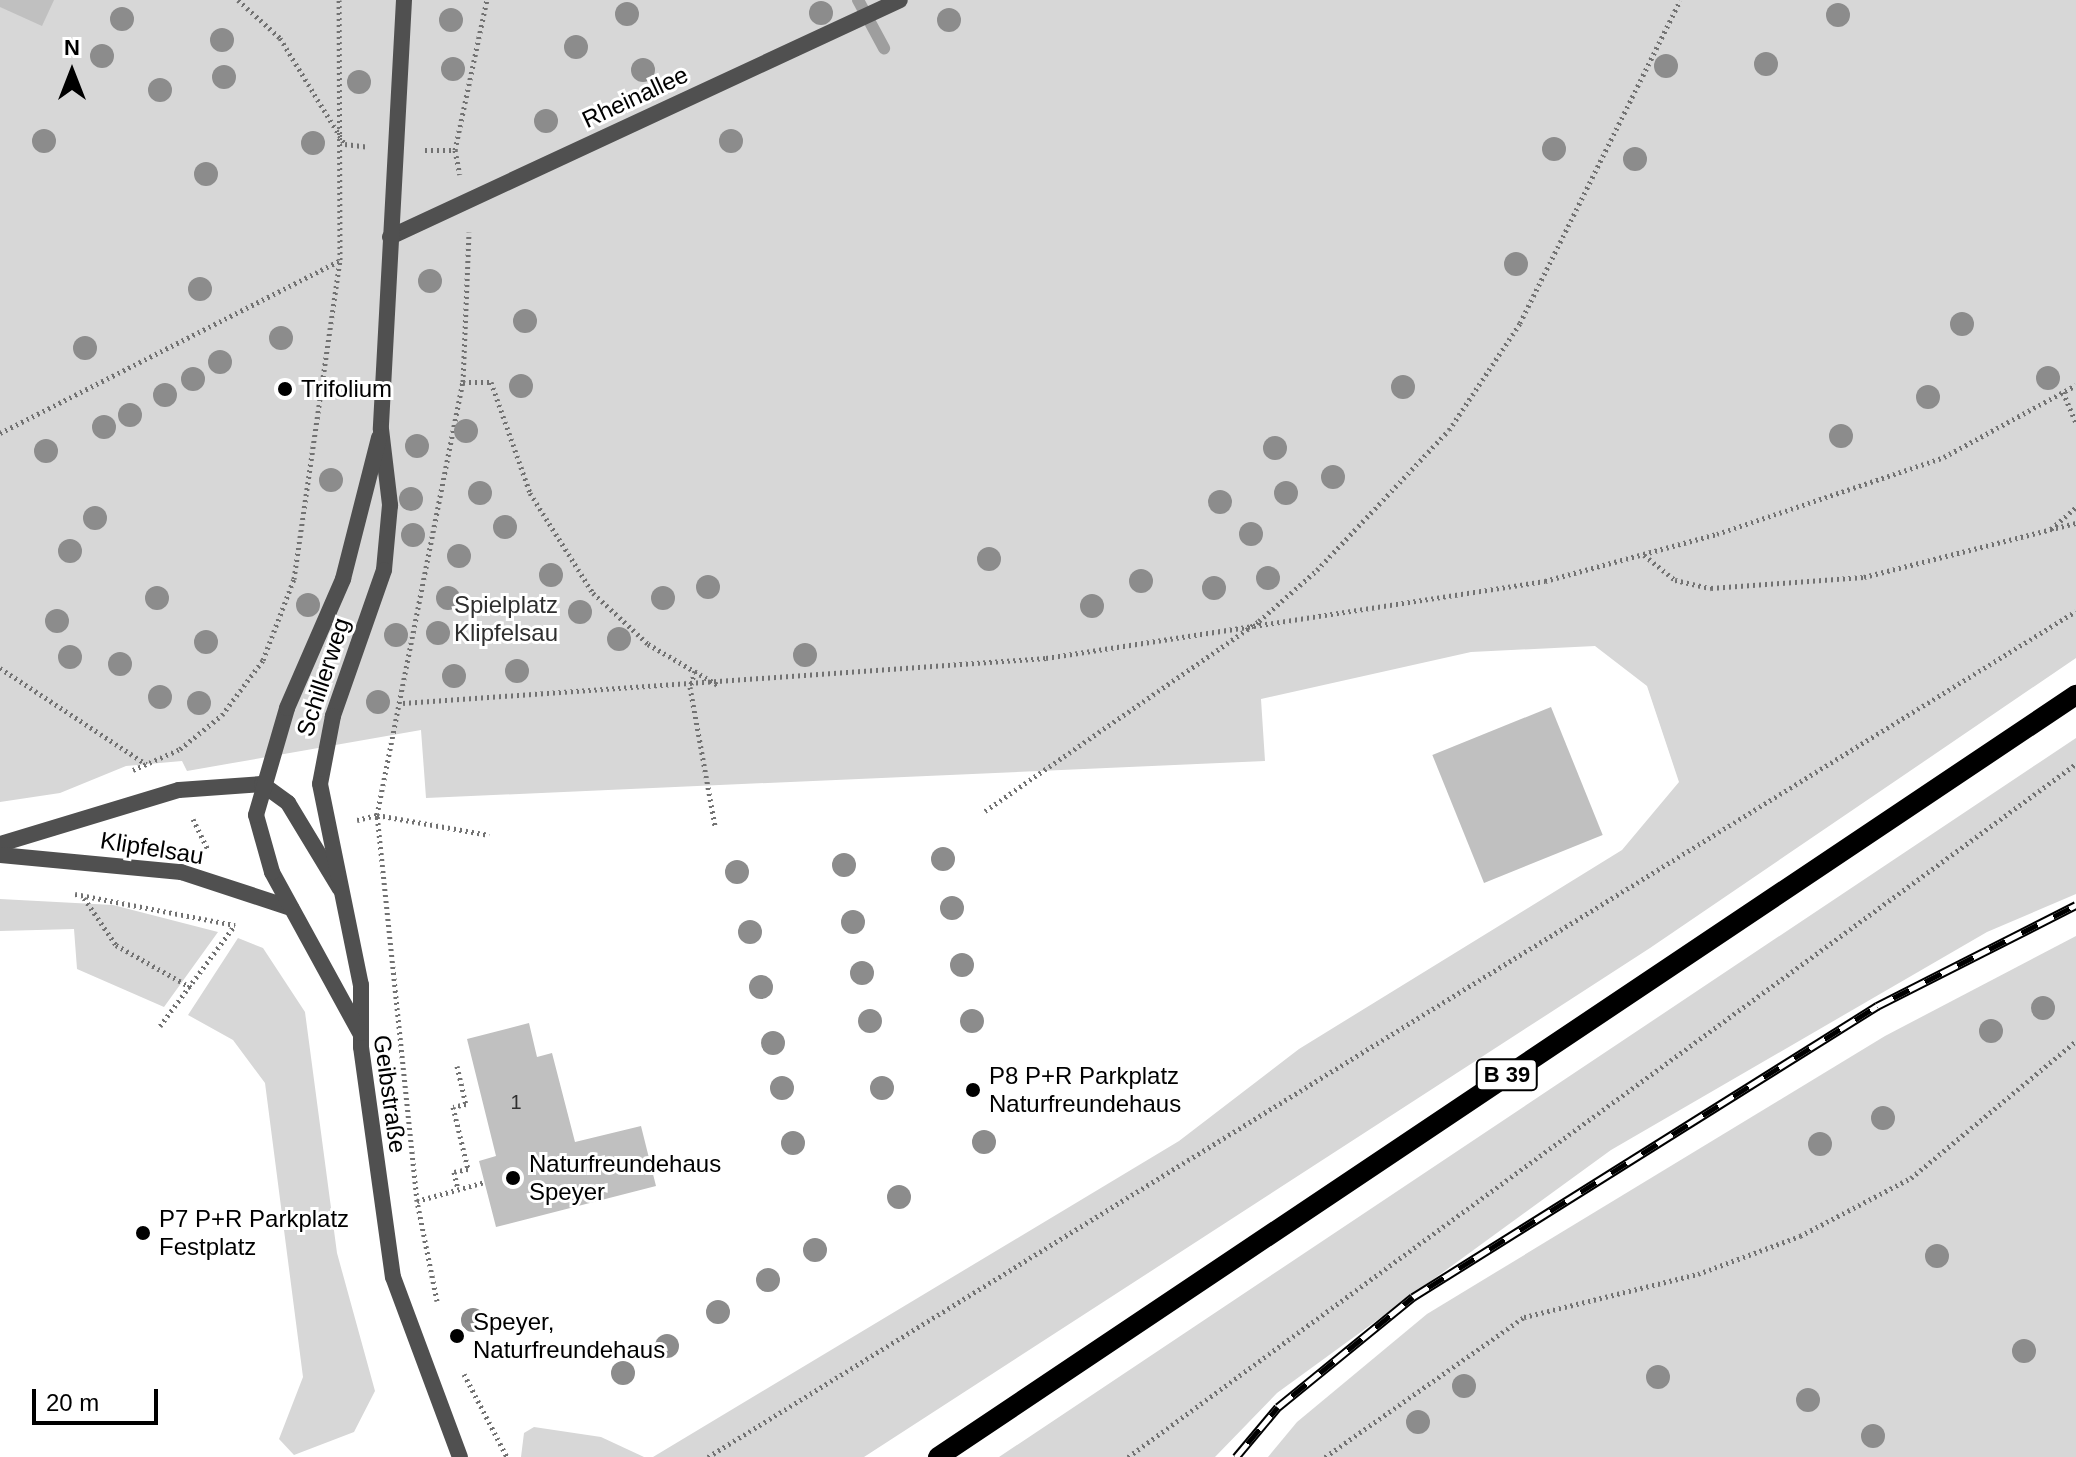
<!DOCTYPE html>
<meta charset="utf-8">
<style>
body{margin:0}
#map{position:relative;width:2076px;height:1457px;overflow:hidden;background:#fff;font-family:Helvetica,sans-serif}
div>[style]{position:absolute}
.green>*{inset:0;background:#d7d7d7}
.stream>*{height:12px;margin:-6px;padding:0 6px;transform-origin:6px;border-radius:6px;background:#9e9e9e}
.building>*{inset:0;background:#c0c0c0;transform-origin:0 0}
.path>*{height:5px;margin-top:-2.5px;transform-origin:0;background:repeating-linear-gradient(90deg,#727272 0 2px,transparent 0 6px)}
.service>*{height:16px;margin:-8px;padding:0 8px;transform-origin:8px;border-radius:8px;background:#505050}
.minor>*{height:16px;margin:-8px;padding:0 8px;transform-origin:8px;border-radius:8px;background:#505050}
.tertiary>*{height:16px;margin:-8px;padding:0 8px;transform-origin:8px;border-radius:8px;background:#505050}
.primary>*{height:20px;margin:-10px;padding:0 10px;transform-origin:10px;border-radius:10px;background:#000}
.rail>*{height:9px;margin-top:-4.5px;transform-origin:0;background:repeating-linear-gradient(90deg,#fff 0 18px,#000 0 36px);box-sizing:border-box;border-block:2px solid #000}
.trees>*{width:24px;height:24px;margin:-12px;border-radius:50%;background:#8c8c8c}
.dots>*{width:22px;height:22px;translate:-50% -50%;box-sizing:border-box;border:4px solid #fff;border-radius:50%}
span{translate:-50% -50%;white-space:nowrap;text-align:center;line-height:1.15;-webkit-text-stroke:6px #fff;paint-order:stroke}
.number-label{font-size:20px;color:#303030}
.number-label span{-webkit-text-stroke-width:0}
.shield-label span{padding:2px 6px;background:#fff;border:2px solid;border-radius:6px;-webkit-text-stroke-width:0}
.shield-label{font-size:22px;color:#000;font-weight:700}
.street-label{font-size:24px;color:#000}
.poi-label{font-size:24px;color:#000}
.left{translate:0 -50%;text-align:left}
.park-label{font-size:24px;color:#2e2e2e}
.north{position:absolute;left:32px;top:32px;width:80px;height:80px;-webkit-text-stroke:6px #fff;paint-order:stroke;rotate:0deg;font-size:22px;font-weight:700;line-height:32px;text-align:center;color:#000}
.north::after{content:'';display:block;margin:auto;width:28px;height:36px;background:#000;clip-path:polygon(50% 0,100% 100%,50% 72%,0 100%)}
.scale{position:absolute;left:32px;top:1389px;width:126px;height:36px;box-sizing:border-box;border:4px solid #000;border-top:0;padding-left:10px;font-size:24px;line-height:28px;white-space:nowrap;color:#000;-webkit-text-stroke:6px #fff;paint-order:stroke}
</style>
<div id="map">
<div class="green">
<i style="clip-path:polygon(0 0,2076px 0,2076px 658px,1650px 948px,864px 1457px,653px 1457px,1179px 1141px,1299px 1049px,1622px 850px,1679px 782px,1647px 686px,1595px 646px,1471px 652px,1261px 699px,1265px 761px,426px 798px,421px 730px,187px 771px,182px 761px,126px 766px,60px 793px,0 802px)"></i>
<i style="clip-path:polygon(2076px 738px,2076px 894px,1987px 932px,1611px 1150px,1277px 1393px,1215px 1457px,999px 1457px)"></i>
<i style="clip-path:polygon(0 899px,113px 905px,218px 932px,164px 1007px,77px 969px,74px 929px,0 931px)"></i>
<i style="clip-path:polygon(2076px 936px,2076px 1457px,1268px 1457px,1297px 1422px,1427px 1314px,1885px 1036px)"></i>
<i style="clip-path:polygon(238px 938px,263px 948px,305px 1012px,337px 1253px,375px 1391px,354px 1432px,294px 1455px,279px 1439px,303px 1377px,265px 1083px,233px 1040px,188px 1015px)"></i>
<i style="clip-path:polygon(534px 1427px,601px 1437px,644px 1457px,521px 1457px,524px 1433px)"></i>
</div>
<div class="stream">
<i style="left:858px;top:0;width:55px;rotate:61.6deg"></i>
</div>
<div class="building">
<i style="clip-path:polygon(0 0,54px 0,42px 26px,0 7px)"></i>
<i style="left:1551px;top:707px;width:138px;height:128px;rotate:68deg"></i>
<i style="clip-path:polygon(529px 1023px,537px 1057px,552px 1053px,575px 1142px,641px 1126px,656px 1186px,496px 1227px,479px 1161px,496px 1156px,467px 1039px)"></i>
</div>
<div class="path">
<i style="left:238px;top:0;width:57px;rotate:42.1deg"></i>
<i style="left:280px;top:38px;width:123px;rotate:58.6deg"></i>
<i style="left:345px;top:144px;width:23px;rotate:7deg"></i>
<i style="left:425px;top:150px;width:30px"></i>
<i style="left:455px;top:150px;width:25px;rotate:79deg"></i>
<i style="left:455px;top:150px;width:153px;rotate:-78deg"></i>
<i style="left:463px;top:382px;width:28px"></i>
<i style="left:491px;top:382px;width:118px;rotate:70.6deg"></i>
<i style="left:530px;top:493px;width:118px;rotate:57.8deg"></i>
<i style="left:593px;top:593px;width:75px;rotate:42.8deg"></i>
<i style="left:648px;top:644px;width:81px;rotate:30.4deg"></i>
<i style="left:2063px;top:392px;width:34px;rotate:67deg"></i>
<i style="left:0;top:433px;width:380px;rotate:-26.9deg"></i>
<i style="left:2051px;top:529px;width:33px;rotate:-41deg"></i>
<i style="left:1644px;top:555px;width:40px;rotate:39deg"></i>
<i style="left:1675px;top:580px;width:37px;rotate:13deg"></i>
<i style="left:1711px;top:588px;width:153px;rotate:-4.1deg"></i>
<i style="left:1864px;top:577px;width:219px;rotate:-14.3deg"></i>
<i style="left:0;top:668px;width:175px;rotate:33.3deg"></i>
<i style="left:695px;top:671px;width:17px;rotate:107deg"></i>
<i style="left:690px;top:687px;width:141px;rotate:79.8deg"></i>
<i style="left:403px;top:703px;width:645px;rotate:-4deg"></i>
<i style="left:1046px;top:658px;width:505px;rotate:-8.77deg"></i>
<i style="left:1545px;top:581px;width:178px;rotate:-15.3deg"></i>
<i style="left:1717px;top:534px;width:240px;rotate:-18.7deg"></i>
<i style="left:1944px;top:457px;width:150px;rotate:-28.6deg"></i>
<i style="left:133px;top:770px;width:51px;rotate:-24.1deg"></i>
<i style="left:180px;top:749px;width:54px;rotate:-39deg"></i>
<i style="left:222px;top:715px;width:69px;rotate:-53.3deg"></i>
<i style="left:263px;top:660px;width:87px;rotate:-69.1deg"></i>
<i style="left:294px;top:579px;width:322px;rotate:-81.8deg"></i>
<i style="left:340px;top:260px;width:260px;rotate:-90.2deg"></i>
<i style="left:985px;top:811px;width:333px;rotate:-34.7deg"></i>
<i style="left:1259px;top:621px;width:77px;rotate:-41.3deg"></i>
<i style="left:1317px;top:570px;width:192px;rotate:-46.7deg"></i>
<i style="left:1449px;top:430px;width:128px;rotate:-56.4deg"></i>
<i style="left:1520px;top:323px;width:360px;rotate:-63.6deg"></i>
<i style="left:193px;top:819px;width:34px;rotate:64deg"></i>
<i style="left:357px;top:820px;width:21px;rotate:-14deg"></i>
<i style="left:377px;top:815px;width:114px;rotate:10.1deg"></i>
<i style="left:75px;top:894px;width:163px;rotate:11deg"></i>
<i style="left:84px;top:898px;width:57px;rotate:55.8deg"></i>
<i style="left:116px;top:945px;width:87px;rotate:29.5deg"></i>
<i style="left:160px;top:1026px;width:126px;rotate:-53.4deg"></i>
<i style="left:457px;top:1066px;width:39px;rotate:77deg"></i>
<i style="left:466px;top:1104px;width:13px;rotate:167deg"></i>
<i style="left:453px;top:1107px;width:64px;rotate:76.4deg"></i>
<i style="left:468px;top:1169px;width:14px;rotate:168deg"></i>
<i style="left:454px;top:1172px;width:17px;rotate:77deg"></i>
<i style="left:417px;top:1201px;width:71px;rotate:-15.6deg"></i>
<i style="left:437px;top:1301px;width:102px;rotate:-101.3deg"></i>
<i style="left:417px;top:1201px;width:388px;rotate:-95.9deg"></i>
<i style="left:377px;top:815px;width:441px;rotate:-78.8deg"></i>
<i style="left:463px;top:382px;width:150px;rotate:-87.7deg"></i>
<i style="left:464px;top:1374px;width:93px;rotate:62.6deg"></i>
<i style="left:708px;top:1457px;width:1608px;rotate:-31.73deg"></i>
<i style="left:1128px;top:1457px;width:1174px;rotate:-36.17deg"></i>
<i style="left:1325px;top:1457px;width:243px;rotate:-35.1deg"></i>
<i style="left:1524px;top:1317px;width:179px;rotate:-13.9deg"></i>
<i style="left:1698px;top:1274px;width:109px;rotate:-20.4deg"></i>
<i style="left:1800px;top:1236px;width:125px;rotate:-27.6deg"></i>
<i style="left:1911px;top:1178px;width:214px;rotate:-39.7deg"></i>
</div>
<div class="service">
<i style="left:390px;top:237px;width:562px;rotate:-24.92deg"></i>
</div>
<div class="minor">
<i style="left:0;top:844px;width:187px;rotate:-16.8deg"></i>
<i style="left:179px;top:790px;width:83px;rotate:-4.1deg"></i>
<i style="left:262px;top:784px;width:32px;rotate:36deg"></i>
<i style="left:288px;top:803px;width:100px;rotate:58.8deg"></i>
<i style="left:0;top:855px;width:182px;rotate:5.4deg"></i>
<i style="left:181px;top:872px;width:116px;rotate:18.1deg"></i>
</div>
<div class="tertiary">
<i style="left:404px;top:0;width:430px;rotate:93.1deg"></i>
<i style="left:381px;top:429px;width:77px;rotate:83.2deg"></i>
<i style="left:390px;top:505px;width:65px;rotate:95.3deg"></i>
<i style="left:384px;top:570px;width:155px;rotate:109.3deg"></i>
<i style="left:333px;top:716px;width:69px;rotate:100.8deg"></i>
<i style="left:320px;top:784px;width:205px;rotate:78.5deg"></i>
<i style="left:361px;top:985px;width:62px;rotate:90deg"></i>
<i style="left:361px;top:1047px;width:232px;rotate:82.1deg"></i>
<i style="left:393px;top:1277px;width:192px;rotate:69.6deg"></i>
<i style="left:360px;top:1033px;width:183px;rotate:-118.7deg"></i>
<i style="left:272px;top:872px;width:59px;rotate:-105.7deg"></i>
<i style="left:256px;top:815px;width:111px;rotate:-73.8deg"></i>
<i style="left:287px;top:708px;width:141px;rotate:-66.5deg"></i>
<i style="left:343px;top:579px;width:146px;rotate:-75.7deg"></i>
</div>
<div class="primary">
<i style="left:938px;top:1457px;width:1370px;rotate:-33.81deg"></i>
</div>
<div class="rail">
<i style="left:1236px;top:1457px;width:65px;rotate:-50deg"></i>
<i style="left:1278px;top:1407px;width:174px;rotate:-39.2deg"></i>
<i style="left:1413px;top:1297px;width:548px;rotate:-32.09deg"></i>
<i style="left:1877px;top:1006px;width:223px;rotate:-26.9deg"></i>
</div>
<div class="trees">
<i style="left:821px;top:13px"></i>
<i style="left:627px;top:14px"></i>
<i style="left:1838px;top:15px"></i>
<i style="left:122px;top:19px"></i>
<i style="left:451px;top:20px"></i>
<i style="left:949px;top:20px"></i>
<i style="left:222px;top:40px"></i>
<i style="left:576px;top:47px"></i>
<i style="left:102px;top:56px"></i>
<i style="left:1766px;top:64px"></i>
<i style="left:1666px;top:66px"></i>
<i style="left:453px;top:69px"></i>
<i style="left:643px;top:70px"></i>
<i style="left:224px;top:77px"></i>
<i style="left:359px;top:82px"></i>
<i style="left:160px;top:90px"></i>
<i style="left:546px;top:121px"></i>
<i style="left:44px;top:141px"></i>
<i style="left:731px;top:141px"></i>
<i style="left:313px;top:143px"></i>
<i style="left:1554px;top:149px"></i>
<i style="left:1635px;top:159px"></i>
<i style="left:206px;top:174px"></i>
<i style="left:1516px;top:264px"></i>
<i style="left:430px;top:281px"></i>
<i style="left:200px;top:289px"></i>
<i style="left:525px;top:321px"></i>
<i style="left:1962px;top:324px"></i>
<i style="left:281px;top:338px"></i>
<i style="left:85px;top:348px"></i>
<i style="left:220px;top:362px"></i>
<i style="left:2048px;top:378px"></i>
<i style="left:193px;top:379px"></i>
<i style="left:521px;top:386px"></i>
<i style="left:1403px;top:387px"></i>
<i style="left:165px;top:395px"></i>
<i style="left:1928px;top:397px"></i>
<i style="left:130px;top:415px"></i>
<i style="left:104px;top:427px"></i>
<i style="left:466px;top:431px"></i>
<i style="left:1841px;top:436px"></i>
<i style="left:417px;top:446px"></i>
<i style="left:1275px;top:448px"></i>
<i style="left:46px;top:451px"></i>
<i style="left:1333px;top:477px"></i>
<i style="left:331px;top:480px"></i>
<i style="left:480px;top:493px"></i>
<i style="left:1286px;top:493px"></i>
<i style="left:411px;top:499px"></i>
<i style="left:1220px;top:502px"></i>
<i style="left:95px;top:518px"></i>
<i style="left:505px;top:527px"></i>
<i style="left:1251px;top:534px"></i>
<i style="left:413px;top:535px"></i>
<i style="left:70px;top:551px"></i>
<i style="left:459px;top:556px"></i>
<i style="left:989px;top:559px"></i>
<i style="left:551px;top:575px"></i>
<i style="left:1268px;top:578px"></i>
<i style="left:1141px;top:581px"></i>
<i style="left:708px;top:587px"></i>
<i style="left:1214px;top:588px"></i>
<i style="left:157px;top:598px"></i>
<i style="left:448px;top:598px"></i>
<i style="left:663px;top:598px"></i>
<i style="left:308px;top:605px"></i>
<i style="left:1092px;top:606px"></i>
<i style="left:580px;top:612px"></i>
<i style="left:57px;top:621px"></i>
<i style="left:438px;top:633px"></i>
<i style="left:396px;top:635px"></i>
<i style="left:619px;top:639px"></i>
<i style="left:206px;top:642px"></i>
<i style="left:805px;top:655px"></i>
<i style="left:70px;top:657px"></i>
<i style="left:120px;top:664px"></i>
<i style="left:517px;top:671px"></i>
<i style="left:454px;top:676px"></i>
<i style="left:160px;top:697px"></i>
<i style="left:378px;top:702px"></i>
<i style="left:199px;top:703px"></i>
<i style="left:943px;top:859px"></i>
<i style="left:844px;top:865px"></i>
<i style="left:737px;top:872px"></i>
<i style="left:952px;top:908px"></i>
<i style="left:853px;top:922px"></i>
<i style="left:750px;top:932px"></i>
<i style="left:962px;top:965px"></i>
<i style="left:862px;top:973px"></i>
<i style="left:761px;top:987px"></i>
<i style="left:2043px;top:1008px"></i>
<i style="left:870px;top:1021px"></i>
<i style="left:972px;top:1021px"></i>
<i style="left:1991px;top:1031px"></i>
<i style="left:773px;top:1043px"></i>
<i style="left:782px;top:1088px"></i>
<i style="left:882px;top:1088px"></i>
<i style="left:1883px;top:1118px"></i>
<i style="left:984px;top:1142px"></i>
<i style="left:793px;top:1143px"></i>
<i style="left:1820px;top:1144px"></i>
<i style="left:899px;top:1197px"></i>
<i style="left:815px;top:1250px"></i>
<i style="left:1937px;top:1256px"></i>
<i style="left:768px;top:1280px"></i>
<i style="left:718px;top:1312px"></i>
<i style="left:473px;top:1320px"></i>
<i style="left:667px;top:1346px"></i>
<i style="left:2024px;top:1351px"></i>
<i style="left:623px;top:1373px"></i>
<i style="left:1658px;top:1377px"></i>
<i style="left:1464px;top:1386px"></i>
<i style="left:1808px;top:1400px"></i>
<i style="left:1418px;top:1422px"></i>
<i style="left:1873px;top:1436px"></i>
</div>
<div class="dots">
<i style="left:285px;top:389px;background:#000"></i>
<i style="left:973px;top:1090px;background:#000"></i>
<i style="left:513px;top:1178px;background:#000"></i>
<i style="left:143px;top:1233px;background:#000"></i>
<i style="left:457px;top:1336px;background:#000"></i>
</div>
<div class="number-label">
<span style="left:516px;top:1102px">1</span>
</div>
<div class="shield-label">
<span style="left:1507px;top:1075px">B 39</span>
</div>
<div class="street-label">
<span style="left:635px;top:97px;rotate:-25deg">Rheinallee</span>
<span style="left:323px;top:677px;rotate:-72deg">Schillerweg</span>
<span style="left:152px;top:848px;rotate:9deg">Klipfelsau</span>
<span style="left:390px;top:1094px;rotate:82deg">Geibstraße</span>
</div>
<div class="poi-label">
<span class="left" style="left:301px;top:389px">Trifolium</span>
<span class="left" style="left:989px;top:1090px">P8 P+R Parkplatz<br>Naturfreundehaus</span>
<span class="left" style="left:529px;top:1178px">Naturfreundehaus<br>Speyer</span>
<span class="left" style="left:159px;top:1233px">P7 P+R Parkplatz<br>Festplatz</span>
<span class="left" style="left:473px;top:1336px">Speyer,<br>Naturfreundehaus</span>
</div>
<div class="park-label">
<span style="left:506px;top:619px">Spielplatz<br>Klipfelsau</span>
</div>
<div class="north">N</div>
<div class="scale">20 m</div>
</div>
